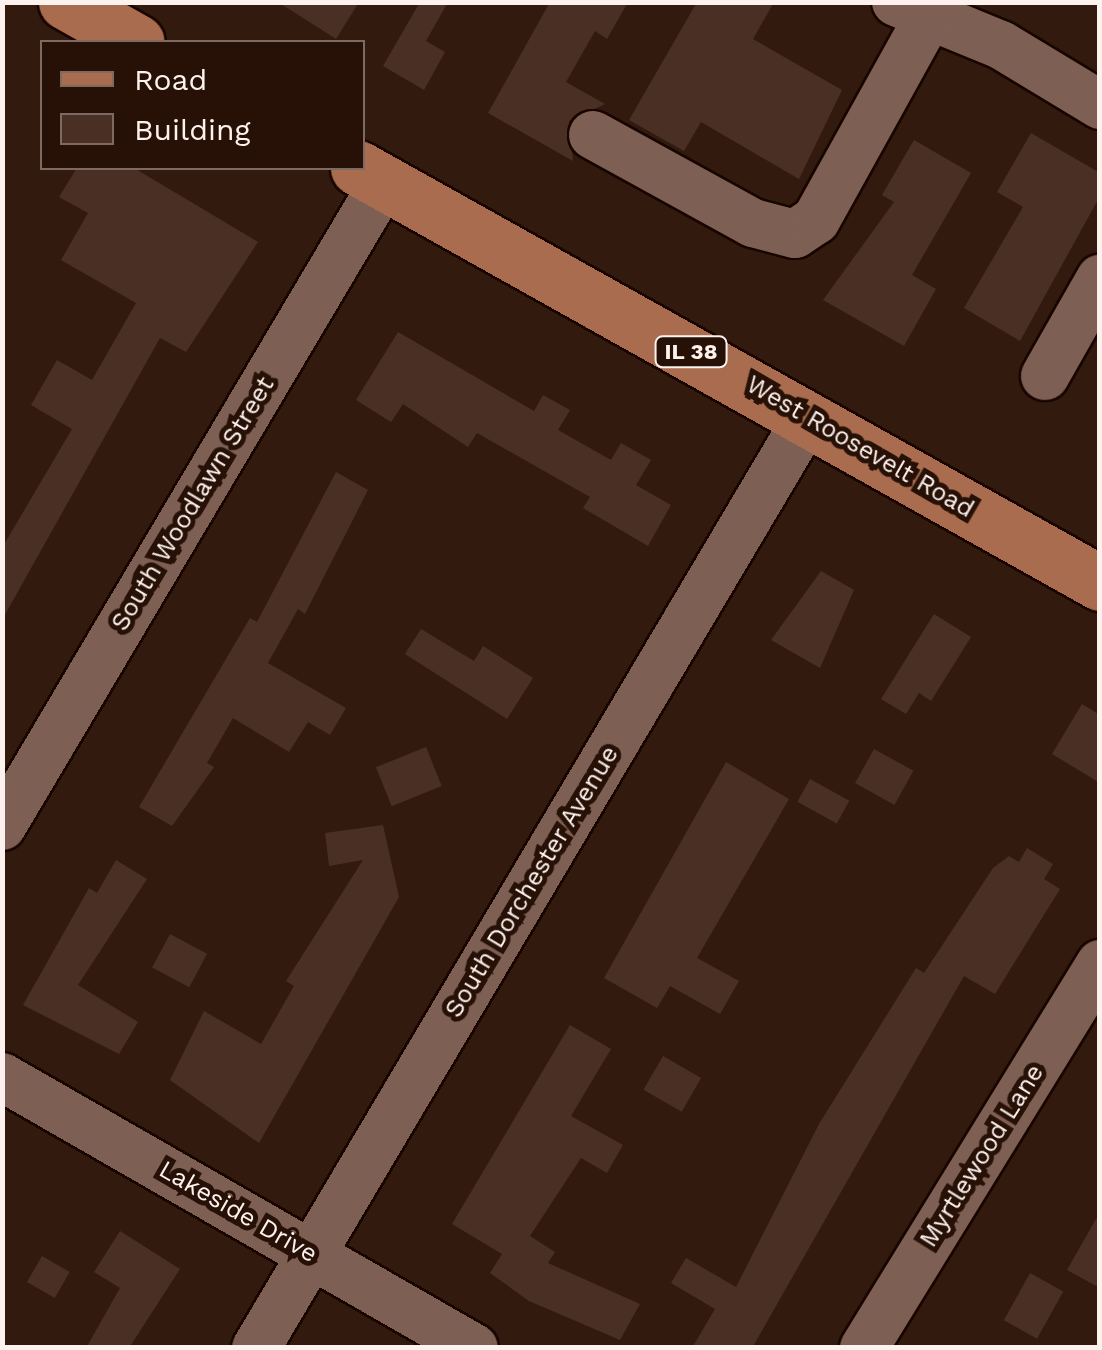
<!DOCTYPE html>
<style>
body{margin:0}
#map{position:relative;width:1102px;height:1350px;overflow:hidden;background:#321a0f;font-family:"Work Sans",sans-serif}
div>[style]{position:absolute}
.building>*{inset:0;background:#4a3024;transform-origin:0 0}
.roads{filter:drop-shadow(2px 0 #180500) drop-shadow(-2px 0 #180500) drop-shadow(0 2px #180500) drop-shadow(0 -2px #180500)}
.minor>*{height:48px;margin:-24px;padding:0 24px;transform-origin:24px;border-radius:24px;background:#7d6053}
.major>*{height:55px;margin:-27.5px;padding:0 27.5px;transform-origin:27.5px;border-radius:27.5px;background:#a96c4f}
span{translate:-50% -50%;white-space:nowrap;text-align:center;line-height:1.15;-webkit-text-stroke:10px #271106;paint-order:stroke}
.shield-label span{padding:2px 8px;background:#271106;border:2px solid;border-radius:8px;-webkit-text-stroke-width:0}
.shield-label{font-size:22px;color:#fdf2ee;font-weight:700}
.street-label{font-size:25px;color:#fdf2ee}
.frame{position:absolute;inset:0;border:5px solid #fdf2ee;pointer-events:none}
.legend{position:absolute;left:40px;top:40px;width:325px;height:130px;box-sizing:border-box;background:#271106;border:2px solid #7d6b63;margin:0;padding:12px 18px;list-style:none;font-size:30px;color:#fdf2ee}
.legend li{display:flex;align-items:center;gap:20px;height:50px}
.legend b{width:50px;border:2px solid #7d6b63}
</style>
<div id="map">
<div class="building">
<i style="clip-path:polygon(278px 2px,359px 2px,336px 39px)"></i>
<i style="clip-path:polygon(420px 2px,448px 2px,426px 41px,445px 52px,424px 90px,383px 66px)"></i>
<i style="clip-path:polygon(550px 2px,628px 2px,607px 39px,595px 31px,566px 82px,605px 104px,569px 121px,573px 161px,488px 113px)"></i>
<i style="clip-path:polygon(697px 2px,774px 2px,753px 39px,842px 90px,799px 179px,701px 122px,684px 151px,629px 120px)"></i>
<i style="clip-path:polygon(1031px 133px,1100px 173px,1100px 196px,1020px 341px,964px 308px,1023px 207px,997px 192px)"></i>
<i style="clip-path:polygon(914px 140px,971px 173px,912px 275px,936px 289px,904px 346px,823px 300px,894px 202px,882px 195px)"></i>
<i style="clip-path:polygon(77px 168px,134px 168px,258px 242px,186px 352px,160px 338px,2px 620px,2px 548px,72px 429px,31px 405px,57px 360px,92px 380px,136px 303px,61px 260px,88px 213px,59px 197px)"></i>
<i style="clip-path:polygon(398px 332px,534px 411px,543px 395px,570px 410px,558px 430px,611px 460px,621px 443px,651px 460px,636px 485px,671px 505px,648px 546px,583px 508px,590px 497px,477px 433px,468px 447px,403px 404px,391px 422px,356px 400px)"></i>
<i style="clip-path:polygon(336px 472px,368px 490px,305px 614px,298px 609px,268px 663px,346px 708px,330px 735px,308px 722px,289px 752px,233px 718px,207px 763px,214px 767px,172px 826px,139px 807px,250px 618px,257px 622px)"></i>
<i style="clip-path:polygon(821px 571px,854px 590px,820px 668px,771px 640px)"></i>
<i style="clip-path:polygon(934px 614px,971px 637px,931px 701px,919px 693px,906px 714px,881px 699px)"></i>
<i style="clip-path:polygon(421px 629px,474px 661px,483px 646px,533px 678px,507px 719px,405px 654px)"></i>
<i style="clip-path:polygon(1082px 704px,1100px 715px,1100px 783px,1052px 754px)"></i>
<i style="left:426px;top:747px;width:42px;height:54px;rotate:68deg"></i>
<i style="left:874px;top:749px;width:45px;height:39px;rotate:29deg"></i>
<i style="clip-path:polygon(726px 762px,789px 799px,697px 958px,739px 981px,720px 1014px,670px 986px,657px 1008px,604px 978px)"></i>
<i style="left:810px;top:779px;width:45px;height:26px;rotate:29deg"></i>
<i style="clip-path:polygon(383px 825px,399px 897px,259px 1143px,170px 1080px,204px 1011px,261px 1044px,294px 986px,286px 981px,363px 860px,329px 866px,325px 833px)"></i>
<i style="clip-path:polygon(1027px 848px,1053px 864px,1044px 879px,1060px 889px,995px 994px,964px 976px,752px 1348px,692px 1348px,715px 1309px,671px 1283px,686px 1258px,736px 1287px,819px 1124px,916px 968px,924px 973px,993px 868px,1009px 856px,1019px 862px)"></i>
<i style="clip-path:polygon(116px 860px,147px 879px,78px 985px,138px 1022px,119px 1054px,23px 1005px,89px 888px,97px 893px)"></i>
<i style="left:170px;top:934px;width:42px;height:38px;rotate:28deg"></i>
<i style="clip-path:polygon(570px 1025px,611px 1049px,571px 1116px,623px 1145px,607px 1173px,581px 1158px,530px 1236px,555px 1252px,548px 1263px,640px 1304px,620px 1340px,529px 1301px,490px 1273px,502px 1254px,452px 1224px)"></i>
<i style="left:663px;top:1056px;width:44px;height:39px;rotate:30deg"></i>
<i style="clip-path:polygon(1100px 1212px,1100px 1288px,1067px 1270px)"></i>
<i style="clip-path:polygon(120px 1231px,180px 1269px,129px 1348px,86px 1348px,120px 1288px,94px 1272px)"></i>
<i style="left:42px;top:1256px;width:32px;height:30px;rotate:30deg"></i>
<i style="left:1030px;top:1273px;width:38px;height:54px;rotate:29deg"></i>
</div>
<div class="roads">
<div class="minor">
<i style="left:896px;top:2px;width:113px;rotate:22.3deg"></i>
<i style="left:1001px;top:45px;width:116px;rotate:31.2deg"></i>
<i style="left:593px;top:135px;width:183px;rotate:28.8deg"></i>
<i style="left:753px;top:223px;width:43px;rotate:14.7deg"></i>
<i style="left:795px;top:234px;width:25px;rotate:-34deg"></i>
<i style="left:816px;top:220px;width:229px;rotate:-61deg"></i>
<i style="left:1045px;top:376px;width:112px;rotate:-60.4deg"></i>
<i style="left:2px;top:826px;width:749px;rotate:-59.32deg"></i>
<i style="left:2px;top:1077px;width:544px;rotate:29.86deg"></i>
<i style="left:256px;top:1348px;width:1082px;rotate:-59.34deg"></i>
<i style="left:864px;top:1348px;width:451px;rotate:-58.4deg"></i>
</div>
<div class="major">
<i style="left:66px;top:2px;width:81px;rotate:29.4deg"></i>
<i style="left:358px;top:168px;width:850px;rotate:29.22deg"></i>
</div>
</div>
<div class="shield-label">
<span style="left:691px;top:352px">IL 38</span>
</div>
<div class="street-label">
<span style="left:860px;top:447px;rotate:30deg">West Roosevelt Road</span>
<span style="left:193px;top:504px;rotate:-59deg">South Woodlawn Street</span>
<span style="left:532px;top:882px;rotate:-59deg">South Dorchester Avenue</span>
<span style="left:982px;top:1156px;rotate:-58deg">Myrtlewood Lane</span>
<span style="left:238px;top:1212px;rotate:30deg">Lakeside Drive</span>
</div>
<div class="frame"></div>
<ul class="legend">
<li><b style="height:12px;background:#a96c4f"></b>Road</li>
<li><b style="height:28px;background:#4a3024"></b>Building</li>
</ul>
</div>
